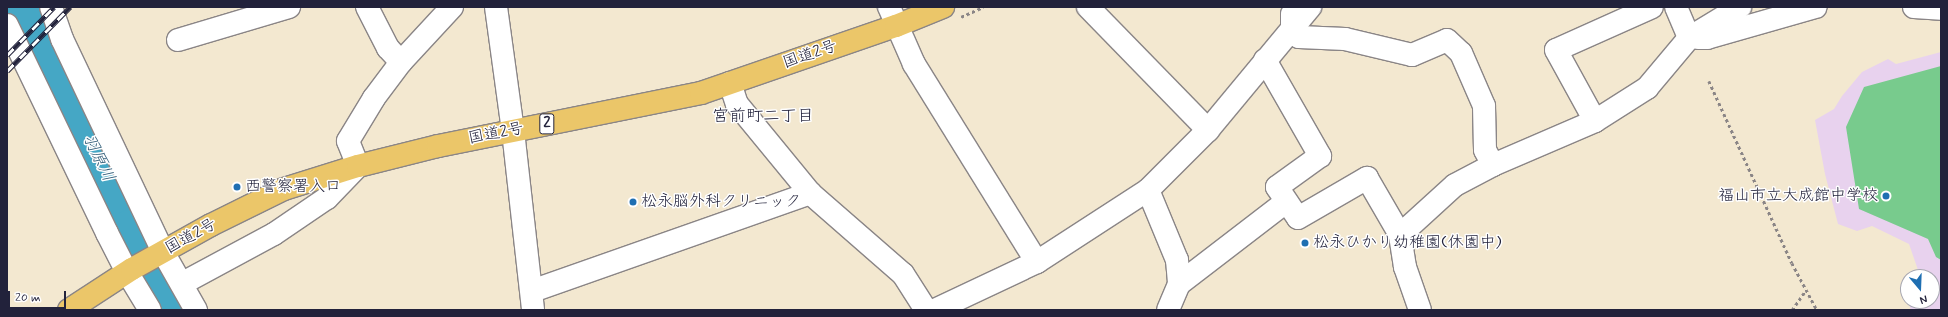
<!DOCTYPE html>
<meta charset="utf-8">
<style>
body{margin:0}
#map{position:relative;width:1948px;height:317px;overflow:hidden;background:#f3e8d0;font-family:Mynerve,"Klee One",sans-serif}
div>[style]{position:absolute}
.built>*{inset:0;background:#e8d2ee}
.green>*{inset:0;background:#78cb8d}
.river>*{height:35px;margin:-17.5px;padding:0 17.5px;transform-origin:17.5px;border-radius:17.5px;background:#45a7c5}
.path>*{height:2.5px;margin-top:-1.25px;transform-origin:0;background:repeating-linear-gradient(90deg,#8a8586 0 3px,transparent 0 6px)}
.roads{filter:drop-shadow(1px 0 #8a8586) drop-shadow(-1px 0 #8a8586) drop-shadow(0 1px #8a8586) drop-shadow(0 -1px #8a8586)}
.minor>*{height:22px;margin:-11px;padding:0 11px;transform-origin:11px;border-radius:11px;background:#fff}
.highway>*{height:22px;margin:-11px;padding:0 11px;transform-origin:11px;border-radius:11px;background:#ebc669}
.rail>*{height:4.5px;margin-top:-2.25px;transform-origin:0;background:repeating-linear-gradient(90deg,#fff 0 9px,#22223b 0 18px);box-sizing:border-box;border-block:1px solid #22223b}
.dots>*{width:11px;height:11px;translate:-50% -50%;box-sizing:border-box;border:2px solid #fff;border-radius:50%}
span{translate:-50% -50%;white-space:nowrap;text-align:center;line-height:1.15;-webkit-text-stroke:3px #fff;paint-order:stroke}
.shield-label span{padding:1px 3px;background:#fff;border:1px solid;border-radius:3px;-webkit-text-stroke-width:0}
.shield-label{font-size:15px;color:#22223b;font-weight:700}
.street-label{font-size:16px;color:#22223b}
.poi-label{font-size:16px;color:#22223b}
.left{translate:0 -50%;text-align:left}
.right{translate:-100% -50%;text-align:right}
.neighbourhood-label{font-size:17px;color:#22223b}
.water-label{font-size:17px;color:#325e79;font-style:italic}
.frame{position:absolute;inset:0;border:8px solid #22223b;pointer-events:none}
.north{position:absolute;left:1900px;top:269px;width:40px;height:40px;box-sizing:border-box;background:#fff;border:1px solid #a7a7b1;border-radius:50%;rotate:161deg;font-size:11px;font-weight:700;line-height:16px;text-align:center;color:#22223b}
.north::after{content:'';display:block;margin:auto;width:14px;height:18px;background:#1f6fb2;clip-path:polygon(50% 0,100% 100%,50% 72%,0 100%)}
.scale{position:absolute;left:8px;top:291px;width:58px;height:18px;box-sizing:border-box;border:2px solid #22223b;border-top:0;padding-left:5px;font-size:12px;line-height:14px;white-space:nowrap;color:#22223b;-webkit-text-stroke:3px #fff;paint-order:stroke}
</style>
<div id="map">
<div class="built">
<i style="clip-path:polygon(1941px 52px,1941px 310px,1911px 310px,1903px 289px,1908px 282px,1908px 301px,1932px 301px,1932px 277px,1912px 277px,1918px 270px,1909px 244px,1872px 226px,1857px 231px,1838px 224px,1825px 174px,1815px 120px,1834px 109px,1842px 96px,1862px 72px,1888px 59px,1896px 64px)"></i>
</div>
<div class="green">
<i style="clip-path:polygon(1941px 66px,1941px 260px,1936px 257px,1928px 239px,1859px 209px,1846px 127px,1864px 87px)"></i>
</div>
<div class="river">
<i style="left:24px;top:7px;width:244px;rotate:64.5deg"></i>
<i style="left:129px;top:227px;width:93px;rotate:62.6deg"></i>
</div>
<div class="path">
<i style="left:961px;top:17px;width:24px;rotate:-24deg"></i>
<i style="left:1709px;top:81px;width:200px;rotate:65.5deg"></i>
<i style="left:1792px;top:263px;width:53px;rotate:62deg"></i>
<i style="left:1792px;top:310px;width:24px;rotate:-55deg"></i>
</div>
<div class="roads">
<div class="minor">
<i style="left:51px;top:7px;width:34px;rotate:71deg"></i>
<i style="left:62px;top:39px;width:236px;rotate:64.6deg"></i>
<i style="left:163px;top:252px;width:67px;rotate:60.4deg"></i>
<i style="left:367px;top:7px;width:46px;rotate:62.9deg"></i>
<i style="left:388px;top:48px;width:19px;rotate:47deg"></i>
<i style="left:496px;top:7px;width:125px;rotate:82.2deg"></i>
<i style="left:513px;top:131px;width:180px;rotate:83.6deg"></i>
<i style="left:889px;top:7px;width:62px;rotate:66.3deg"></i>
<i style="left:914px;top:64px;width:233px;rotate:58.2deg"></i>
<i style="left:1088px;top:7px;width:172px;rotate:45.7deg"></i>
<i style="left:1676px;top:7px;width:34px;rotate:67deg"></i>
<i style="left:1914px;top:7px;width:27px;rotate:4deg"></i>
<i style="left:1292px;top:14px;width:13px;rotate:90deg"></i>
<i style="left:1292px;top:27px;width:12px;rotate:55deg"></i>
<i style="left:1299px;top:37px;width:46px;rotate:2.5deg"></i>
<i style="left:1345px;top:39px;width:69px;rotate:13.4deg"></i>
<i style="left:1412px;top:55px;width:38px;rotate:-23deg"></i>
<i style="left:1447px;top:40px;width:19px;rotate:43deg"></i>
<i style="left:1461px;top:53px;width:58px;rotate:66.5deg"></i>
<i style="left:1484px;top:106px;width:44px;rotate:88.7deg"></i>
<i style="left:1485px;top:150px;width:17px;rotate:62deg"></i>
<i style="left:7px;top:25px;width:231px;rotate:64.3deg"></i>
<i style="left:107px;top:233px;width:44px;rotate:62.9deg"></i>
<i style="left:127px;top:272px;width:44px;rotate:58.8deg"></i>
<i style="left:1698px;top:38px;width:9px"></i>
<i style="left:1707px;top:38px;width:113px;rotate:-15.9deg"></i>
<i style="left:178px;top:40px;width:116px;rotate:-16.6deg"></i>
<i style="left:1265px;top:60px;width:111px;rotate:60.2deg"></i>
<i style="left:1320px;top:156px;width:53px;rotate:144.2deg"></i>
<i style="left:1277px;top:187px;width:37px;rotate:56deg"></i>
<i style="left:1298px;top:218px;width:80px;rotate:-30.1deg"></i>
<i style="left:1367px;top:178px;width:66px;rotate:59.9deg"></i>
<i style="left:730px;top:83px;width:22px;rotate:72deg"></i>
<i style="left:737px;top:104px;width:115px;rotate:50.6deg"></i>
<i style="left:810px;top:193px;width:123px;rotate:41.1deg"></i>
<i style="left:903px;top:274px;width:43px;rotate:57.4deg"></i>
<i style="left:1595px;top:121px;width:81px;rotate:-118.8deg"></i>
<i style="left:1556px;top:50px;width:105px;rotate:-24.1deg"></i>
<i style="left:1148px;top:190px;width:76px;rotate:67.5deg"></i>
<i style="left:1177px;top:260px;width:24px;rotate:85deg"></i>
<i style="left:1179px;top:284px;width:28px;rotate:113deg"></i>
<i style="left:183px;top:283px;width:103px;rotate:-28.3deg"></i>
<i style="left:274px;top:234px;width:64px;rotate:-34.2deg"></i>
<i style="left:327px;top:198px;width:45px;rotate:-45.9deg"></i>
<i style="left:358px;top:166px;width:27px;rotate:-112deg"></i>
<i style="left:348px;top:141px;width:50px;rotate:-58.8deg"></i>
<i style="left:374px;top:98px;width:45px;rotate:-53.1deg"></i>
<i style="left:401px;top:62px;width:75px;rotate:-47.2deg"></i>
<i style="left:1179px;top:284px;width:135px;rotate:-37.5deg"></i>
<i style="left:532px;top:291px;width:295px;rotate:-19.4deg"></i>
<i style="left:935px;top:310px;width:113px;rotate:-25.2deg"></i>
<i style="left:1037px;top:262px;width:132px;rotate:-33deg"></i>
<i style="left:1148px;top:190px;width:85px;rotate:-45deg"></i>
<i style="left:1208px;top:130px;width:160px;rotate:-50.3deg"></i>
<i style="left:1420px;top:310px;width:46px;rotate:-109.2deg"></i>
<i style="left:1405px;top:267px;width:32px;rotate:-99deg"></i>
<i style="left:1400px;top:235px;width:74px;rotate:-42.3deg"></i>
<i style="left:1455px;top:185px;width:43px;rotate:-27.8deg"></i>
<i style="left:1493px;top:165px;width:111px;rotate:-23.3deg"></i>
<i style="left:1595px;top:121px;width:62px;rotate:-32.4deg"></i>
<i style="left:1647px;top:88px;width:65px;rotate:-50deg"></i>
<i style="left:1689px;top:38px;width:60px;rotate:-31.3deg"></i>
</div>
<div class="highway">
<i style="left:69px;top:310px;width:75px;rotate:-33.1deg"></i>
<i style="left:132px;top:269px;width:90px;rotate:-29.1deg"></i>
<i style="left:211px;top:225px;width:81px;rotate:-26.3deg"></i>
<i style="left:284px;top:189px;width:77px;rotate:-17.3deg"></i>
<i style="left:358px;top:166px;width:82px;rotate:-14deg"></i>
<i style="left:438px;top:146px;width:268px;rotate:-11.4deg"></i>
<i style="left:701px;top:93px;width:206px;rotate:-19deg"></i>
<i style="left:896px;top:26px;width:51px;rotate:-22deg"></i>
</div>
</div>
<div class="rail">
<i style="left:7px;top:55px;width:67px;rotate:-45.6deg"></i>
<i style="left:7px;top:71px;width:90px;rotate:-45.5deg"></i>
</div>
<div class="dots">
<i style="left:237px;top:187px;background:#1f6fb2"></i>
<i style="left:1886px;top:196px;background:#1f6fb2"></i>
<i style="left:633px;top:202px;background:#1f6fb2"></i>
<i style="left:1305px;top:243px;background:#1f6fb2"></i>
</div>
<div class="shield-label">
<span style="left:547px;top:124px">2</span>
</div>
<div class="street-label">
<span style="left:810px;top:55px;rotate:-19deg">国道2号</span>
<span style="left:496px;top:134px;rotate:-11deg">国道2号</span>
<span style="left:191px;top:237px;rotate:-29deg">国道2号</span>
</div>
<div class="poi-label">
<span class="left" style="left:245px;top:187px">西警察署入口</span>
<span class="right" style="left:1878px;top:196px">福山市立大成館中学校</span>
<span class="left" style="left:641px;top:202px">松永脳外科クリニック</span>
<span class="left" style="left:1313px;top:243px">松永ひかり幼稚園(休園中)</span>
</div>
<div class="neighbourhood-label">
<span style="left:763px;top:117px">宮前町二丁目</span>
</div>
<div class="water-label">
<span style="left:98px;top:158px;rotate:64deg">羽原川</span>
</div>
<div class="frame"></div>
<div class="north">N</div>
<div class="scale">20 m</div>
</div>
